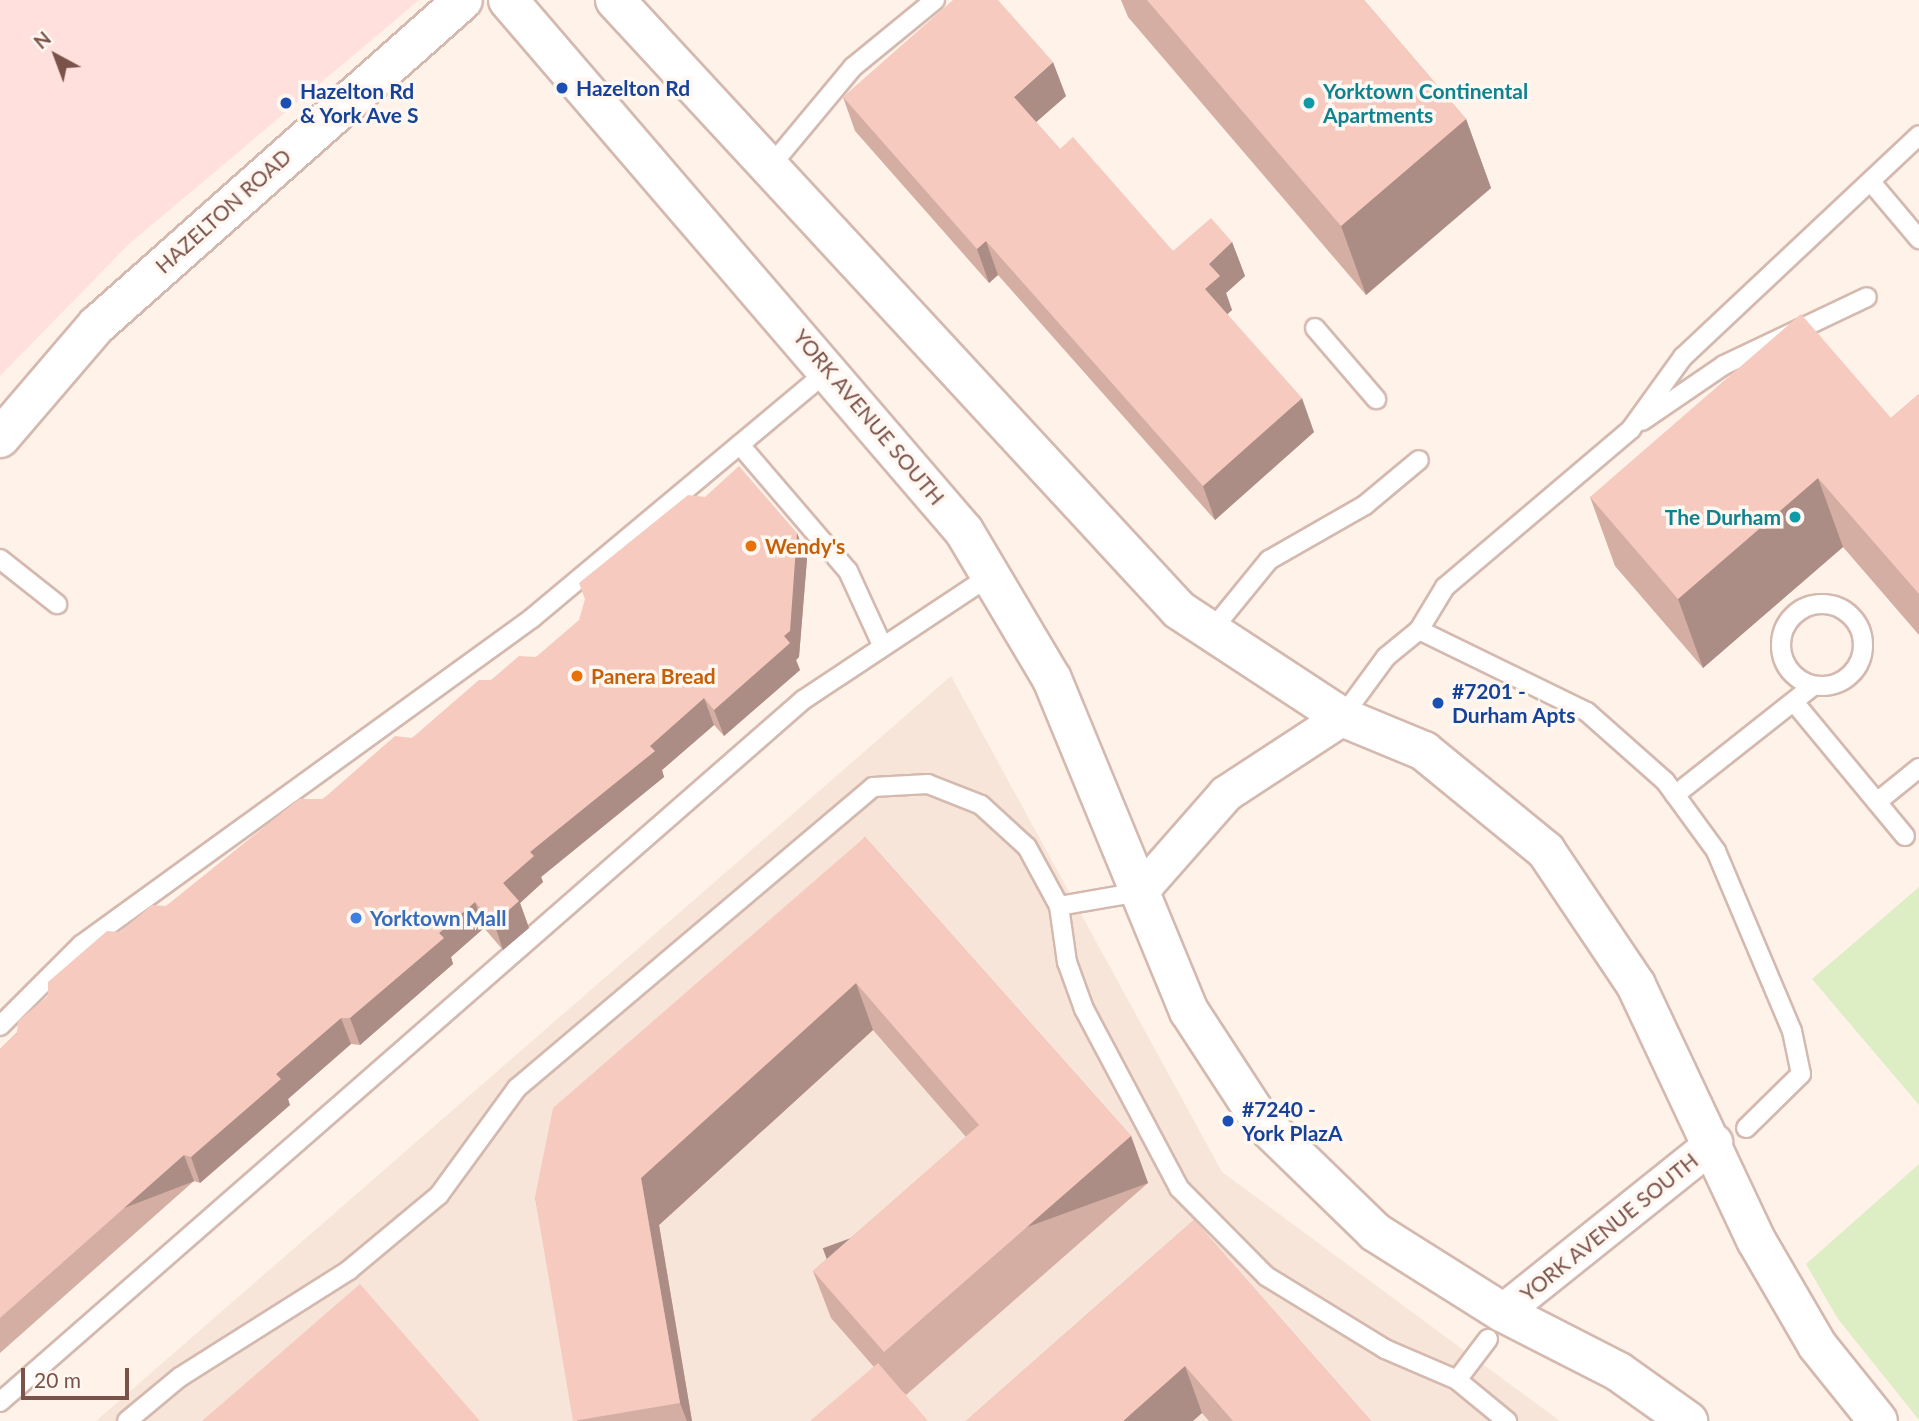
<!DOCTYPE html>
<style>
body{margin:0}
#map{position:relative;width:1919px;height:1421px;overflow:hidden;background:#fef2e9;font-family:Lato,sans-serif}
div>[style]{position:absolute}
.residential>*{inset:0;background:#f8e5d9}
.commercial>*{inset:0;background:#ffe0dc}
.green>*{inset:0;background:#ddeec5}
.roads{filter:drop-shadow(2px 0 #d4b9af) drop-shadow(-2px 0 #d4b9af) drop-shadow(0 2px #d4b9af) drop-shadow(0 -2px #d4b9af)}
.lane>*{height:18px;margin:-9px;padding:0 9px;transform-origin:9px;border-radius:9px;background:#fff}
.lane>.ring{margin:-9px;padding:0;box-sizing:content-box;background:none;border:18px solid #fff;border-radius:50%}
.street>*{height:35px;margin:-17.5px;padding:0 17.5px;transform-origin:17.5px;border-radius:17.5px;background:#fff}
.secondary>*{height:38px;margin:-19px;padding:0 19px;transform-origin:19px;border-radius:19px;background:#fff}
.wall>*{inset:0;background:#d4aea3}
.shaded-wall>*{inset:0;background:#ac8d85;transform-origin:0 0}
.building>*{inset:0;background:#f6cabe}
.dots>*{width:19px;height:19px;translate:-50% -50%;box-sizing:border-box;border:4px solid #fff7f1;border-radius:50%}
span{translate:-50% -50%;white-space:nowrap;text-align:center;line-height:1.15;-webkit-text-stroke:7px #fff7f1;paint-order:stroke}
.transit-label{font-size:21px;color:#164399;font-weight:700}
.left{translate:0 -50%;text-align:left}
.culture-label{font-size:21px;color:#0d838f;font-weight:700}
.right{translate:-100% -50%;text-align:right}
.street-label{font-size:21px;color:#7b5249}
.food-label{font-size:21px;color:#c56008;font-weight:700}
.shop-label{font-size:21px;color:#366cbe;font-weight:700}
.north{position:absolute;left:21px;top:21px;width:70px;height:70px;-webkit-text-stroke:5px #fff7f1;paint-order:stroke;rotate:319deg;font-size:19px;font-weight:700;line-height:28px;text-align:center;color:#7b5249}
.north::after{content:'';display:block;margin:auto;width:24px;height:32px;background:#7b5249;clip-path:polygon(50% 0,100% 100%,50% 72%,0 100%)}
.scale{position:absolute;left:21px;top:1368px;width:108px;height:32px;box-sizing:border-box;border:4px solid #7b5249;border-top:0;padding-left:9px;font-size:21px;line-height:24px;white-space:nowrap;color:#7b5249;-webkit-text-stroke:5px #fff7f1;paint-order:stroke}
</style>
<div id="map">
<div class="residential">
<i style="clip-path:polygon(951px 676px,1222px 1172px,1560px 1421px,96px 1421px)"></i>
</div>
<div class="commercial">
<i style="clip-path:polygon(0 0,419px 0,129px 244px,0 376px)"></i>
</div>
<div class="green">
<i style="clip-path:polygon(1919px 887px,1919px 1105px,1812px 979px)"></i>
<i style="clip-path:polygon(1919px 1164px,1919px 1420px,1838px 1319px,1806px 1264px)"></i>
</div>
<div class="roads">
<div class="lane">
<i style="left:768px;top:169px;width:133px;rotate:-50.2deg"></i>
<i style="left:853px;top:67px;width:106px;rotate:-39.3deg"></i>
<i style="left:1871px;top:182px;width:75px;rotate:49.9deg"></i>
<i style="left:1315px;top:328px;width:94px;rotate:49.3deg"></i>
<i style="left:1642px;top:421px;width:99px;rotate:-34.3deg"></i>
<i style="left:1724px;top:365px;width:158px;rotate:-25.4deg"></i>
<i style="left:740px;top:445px;width:166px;rotate:49.4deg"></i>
<i style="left:848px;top:571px;width:81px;rotate:65.3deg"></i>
<i style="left:0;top:559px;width:73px;rotate:38.3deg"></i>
<i class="ring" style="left:1781px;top:604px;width:64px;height:64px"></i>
<i style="left:1419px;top:630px;width:50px;rotate:-58.8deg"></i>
<i style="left:1445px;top:587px;width:244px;rotate:-40.3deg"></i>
<i style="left:1631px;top:429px;width:89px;rotate:-54.2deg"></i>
<i style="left:1683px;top:357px;width:324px;rotate:-43.2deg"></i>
<i style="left:1211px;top:631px;width:92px;rotate:-50.8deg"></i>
<i style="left:1269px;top:560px;width:111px;rotate:-29.8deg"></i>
<i style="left:1365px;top:505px;width:70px;rotate:-39.8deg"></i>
<i style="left:1794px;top:702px;width:174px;rotate:50.4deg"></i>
<i style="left:1342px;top:717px;width:74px;rotate:-53.7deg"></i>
<i style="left:1386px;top:657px;width:43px;rotate:-39.3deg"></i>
<i style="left:1419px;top:630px;width:187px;rotate:26deg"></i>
<i style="left:1587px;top:712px;width:104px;rotate:41.5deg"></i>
<i style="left:1665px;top:781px;width:87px;rotate:53.9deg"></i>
<i style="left:1716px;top:851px;width:195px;rotate:67.1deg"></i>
<i style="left:1792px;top:1031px;width:44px;rotate:78.2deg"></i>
<i style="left:1801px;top:1074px;width:77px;rotate:135.5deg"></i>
<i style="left:1675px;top:795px;width:176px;rotate:-38.3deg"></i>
<i style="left:1877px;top:802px;width:54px;rotate:-39deg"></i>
<i style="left:1059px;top:906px;width:57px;rotate:81.9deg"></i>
<i style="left:1067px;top:962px;width:50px;rotate:70.1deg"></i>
<i style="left:1084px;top:1009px;width:203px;rotate:62deg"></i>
<i style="left:1179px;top:1188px;width:124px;rotate:45.3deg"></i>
<i style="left:1266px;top:1276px;width:140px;rotate:31.5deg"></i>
<i style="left:1385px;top:1349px;width:78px;rotate:23.3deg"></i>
<i style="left:0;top:1026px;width:115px;rotate:-45deg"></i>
<i style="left:81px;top:945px;width:556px;rotate:-35.92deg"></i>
<i style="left:531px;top:619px;width:390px;rotate:-39.9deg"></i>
<i style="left:1488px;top:1339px;width:51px;rotate:127.1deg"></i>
<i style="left:1457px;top:1380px;width:65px;rotate:39.4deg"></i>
<i style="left:0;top:1402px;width:1067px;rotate:-41.16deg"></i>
<i style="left:803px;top:700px;width:226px;rotate:-33.6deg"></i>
<i style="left:127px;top:1421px;width:69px;rotate:-39.7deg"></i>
<i style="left:180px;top:1377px;width:200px;rotate:-32.3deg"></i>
<i style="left:349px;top:1270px;width:117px;rotate:-39.8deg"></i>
<i style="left:439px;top:1195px;width:132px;rotate:-53.9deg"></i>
<i style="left:517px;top:1088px;width:466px;rotate:-40.2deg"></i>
<i style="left:873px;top:787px;width:55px;rotate:-3.1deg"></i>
<i style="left:928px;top:784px;width:57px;rotate:21.6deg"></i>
<i style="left:981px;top:805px;width:62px;rotate:42.4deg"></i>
<i style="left:1027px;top:847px;width:67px;rotate:61.5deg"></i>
<i style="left:1059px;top:906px;width:81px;rotate:-9.9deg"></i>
</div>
<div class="street">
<i style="left:1139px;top:892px;width:132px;rotate:-48.7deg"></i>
<i style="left:1226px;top:793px;width:139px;rotate:-33.2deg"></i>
<i style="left:1502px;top:1312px;width:272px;rotate:-38.7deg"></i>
</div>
<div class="secondary">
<i style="left:508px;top:0;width:700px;rotate:49.35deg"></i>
<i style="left:964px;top:531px;width:172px;rotate:59.3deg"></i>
<i style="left:1052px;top:679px;width:359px;rotate:67.6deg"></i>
<i style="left:1189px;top:1011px;width:130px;rotate:56.9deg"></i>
<i style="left:1260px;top:1120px;width:161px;rotate:44.2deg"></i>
<i style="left:1375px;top:1232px;width:150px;rotate:32.2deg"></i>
<i style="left:1502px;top:1312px;width:131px;rotate:27.1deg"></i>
<i style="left:1619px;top:1372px;width:85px;rotate:35.4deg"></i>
<i style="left:615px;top:0;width:831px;rotate:47.24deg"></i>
<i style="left:1179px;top:610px;width:195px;rotate:33.3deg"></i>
<i style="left:1342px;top:717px;width:89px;rotate:22.5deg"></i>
<i style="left:1424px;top:751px;width:158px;rotate:39.3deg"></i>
<i style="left:1546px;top:851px;width:161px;rotate:56.1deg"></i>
<i style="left:1636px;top:985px;width:282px;rotate:64.8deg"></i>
<i style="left:1756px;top:1240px;width:121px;rotate:59.8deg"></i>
<i style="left:1817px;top:1345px;width:97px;rotate:51.2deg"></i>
<i style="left:0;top:438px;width:149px;rotate:-49.4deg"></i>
<i style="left:97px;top:325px;width:489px;rotate:-41.6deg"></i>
</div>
</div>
<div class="wall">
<i style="clip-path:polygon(1121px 0,1364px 0,1466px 119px,1491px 188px,1366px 295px,1128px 17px)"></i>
<i style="clip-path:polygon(1066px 96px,1036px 122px,1060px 149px,1173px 251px,1232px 242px,1245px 276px,1226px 293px,1232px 310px,1227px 314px,1314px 432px,1215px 520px,998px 275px,989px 283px,855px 131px,843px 97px)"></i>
<i style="clip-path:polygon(1919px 394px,1919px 635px,1843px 547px,1703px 668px,1615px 566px,1590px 497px,1891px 418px)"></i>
<i style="clip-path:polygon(797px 533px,807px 559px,799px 657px,796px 660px,800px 670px,724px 736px,714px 725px,662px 770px,664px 777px,541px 877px,543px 882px,520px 903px,529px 928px,503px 950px,484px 928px,451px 957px,453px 964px,360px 1045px,351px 1044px,288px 1099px,290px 1105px,200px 1183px,194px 1181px,0 1353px,0 1049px,120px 932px,166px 906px,412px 738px,491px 680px,536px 657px)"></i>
<i style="clip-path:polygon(865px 837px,1131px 1136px,1148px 1183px,906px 1395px,874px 1367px,831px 1318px,813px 1271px,966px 1137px,873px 1030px,659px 1225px,692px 1421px,577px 1421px,535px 1197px)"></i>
<i style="clip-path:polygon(1194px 1220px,1371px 1421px,1209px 1421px,1202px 1413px,966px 1421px)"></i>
</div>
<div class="shaded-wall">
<i style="clip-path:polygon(1053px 62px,1066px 96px,1026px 131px,1014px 97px)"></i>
<i style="clip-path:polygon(1466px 119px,1491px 188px,1366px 295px,1341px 226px)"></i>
<i style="clip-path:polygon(986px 241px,998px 275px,989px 283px,977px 249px)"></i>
<i style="clip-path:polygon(1232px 242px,1245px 276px,1226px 293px,1232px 310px,1218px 323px,1205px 289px,1209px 264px)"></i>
<i style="clip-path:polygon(1302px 398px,1314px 432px,1215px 520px,1203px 486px)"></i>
<i style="clip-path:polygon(1818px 478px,1843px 547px,1703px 668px,1678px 599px)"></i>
<i style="clip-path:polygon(797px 533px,807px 559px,799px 657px,796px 660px,800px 670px,724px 736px,714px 710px,784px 636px)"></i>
<i style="clip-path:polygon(704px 698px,714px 725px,662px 770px,664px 777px,541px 877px,543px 882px,520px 903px,529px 928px,503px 950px,494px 923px,503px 883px,530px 852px)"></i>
<i style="clip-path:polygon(475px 902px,484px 928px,451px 957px,453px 964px,360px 1045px,350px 1018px,439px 933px)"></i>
<i style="clip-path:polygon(856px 983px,873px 1030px,659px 1225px,692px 1421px,687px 1421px,680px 1403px,641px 1178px)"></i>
<i style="clip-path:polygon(341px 1018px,351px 1044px,288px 1099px,290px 1105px,200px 1183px,191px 1157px,276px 1074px)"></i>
<i style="left:1131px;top:1136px;width:50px;height:328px;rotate:70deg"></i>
<i style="left:184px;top:1155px;width:28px;height:246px;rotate:69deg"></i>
<i style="clip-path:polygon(1185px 1366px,1202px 1413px,1193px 1421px,1123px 1421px)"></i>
</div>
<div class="building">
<i style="clip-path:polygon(953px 0,998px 0,1053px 62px,1014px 97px,1060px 149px,1073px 137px,1173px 251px,1211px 218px,1232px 242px,1209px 264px,1220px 276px,1205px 289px,1302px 398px,1203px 486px,986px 241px,977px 249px,843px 97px)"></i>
<i style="clip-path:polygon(1147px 0,1364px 0,1466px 119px,1341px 226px)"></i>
<i style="clip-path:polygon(1801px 314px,1891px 418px,1919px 394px,1919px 594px,1818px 478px,1678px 599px,1590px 497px)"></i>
<i style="clip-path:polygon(739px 466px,797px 533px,790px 631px,784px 636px,790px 643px,714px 710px,704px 698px,650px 746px,655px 751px,530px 852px,534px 856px,503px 883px,519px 901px,494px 923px,475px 902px,439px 933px,444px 938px,350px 1018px,341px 1018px,276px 1074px,281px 1079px,191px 1157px,184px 1155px,0 1318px,0 1049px,17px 1033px,18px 1021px,48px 996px,48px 982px,107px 931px,120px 932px,152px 905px,166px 906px,299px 799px,323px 799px,395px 736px,412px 738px,479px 680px,491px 680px,519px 656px,536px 657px,579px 620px,585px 599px,579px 583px,688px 495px,705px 497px)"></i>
<i style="clip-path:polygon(865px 837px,1131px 1136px,884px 1352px,813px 1271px,979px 1125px,856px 983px,641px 1178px,680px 1403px,573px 1421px,535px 1197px,553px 1108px)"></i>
<i style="clip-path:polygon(1194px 1220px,1371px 1421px,1233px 1421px,1185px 1366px,1123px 1421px,966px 1421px)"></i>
<i style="clip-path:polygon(360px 1284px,480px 1421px,202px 1421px)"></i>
<i style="clip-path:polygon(878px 1363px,928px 1421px,810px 1421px)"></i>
</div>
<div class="dots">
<i style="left:562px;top:88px;background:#1a4fb4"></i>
<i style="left:286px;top:103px;background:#1a4fb4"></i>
<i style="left:1309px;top:103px;background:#0f9aa8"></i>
<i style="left:1795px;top:517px;background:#0f9aa8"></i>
<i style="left:751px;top:546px;background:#e8710a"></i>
<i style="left:577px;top:676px;background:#e8710a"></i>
<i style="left:1438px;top:703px;background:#1a4fb4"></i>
<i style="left:356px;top:918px;background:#3f7fe0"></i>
<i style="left:1228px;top:1121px;background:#1a4fb4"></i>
</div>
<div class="transit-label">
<span class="left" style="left:576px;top:88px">Hazelton Rd</span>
<span class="left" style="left:300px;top:103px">Hazelton Rd<br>&amp; York Ave S</span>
<span class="left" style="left:1452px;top:703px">#7201 -<br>Durham Apts</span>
<span class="left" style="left:1242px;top:1121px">#7240 -<br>York PlazA</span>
</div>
<div class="culture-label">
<span class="left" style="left:1323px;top:103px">Yorktown Continental<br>Apartments</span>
<span class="right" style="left:1781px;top:517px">The Durham</span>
</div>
<div class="street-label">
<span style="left:223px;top:211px;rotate:-42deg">HAZELTON ROAD</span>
<span style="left:869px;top:417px;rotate:50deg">YORK AVENUE SOUTH</span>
<span style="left:1609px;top:1227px;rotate:-39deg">YORK AVENUE SOUTH</span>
</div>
<div class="food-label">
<span class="left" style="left:765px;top:546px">Wendy's</span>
<span class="left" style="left:591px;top:676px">Panera Bread</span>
</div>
<div class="shop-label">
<span class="left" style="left:370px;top:918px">Yorktown Mall</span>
</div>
<div class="north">N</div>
<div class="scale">20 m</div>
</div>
